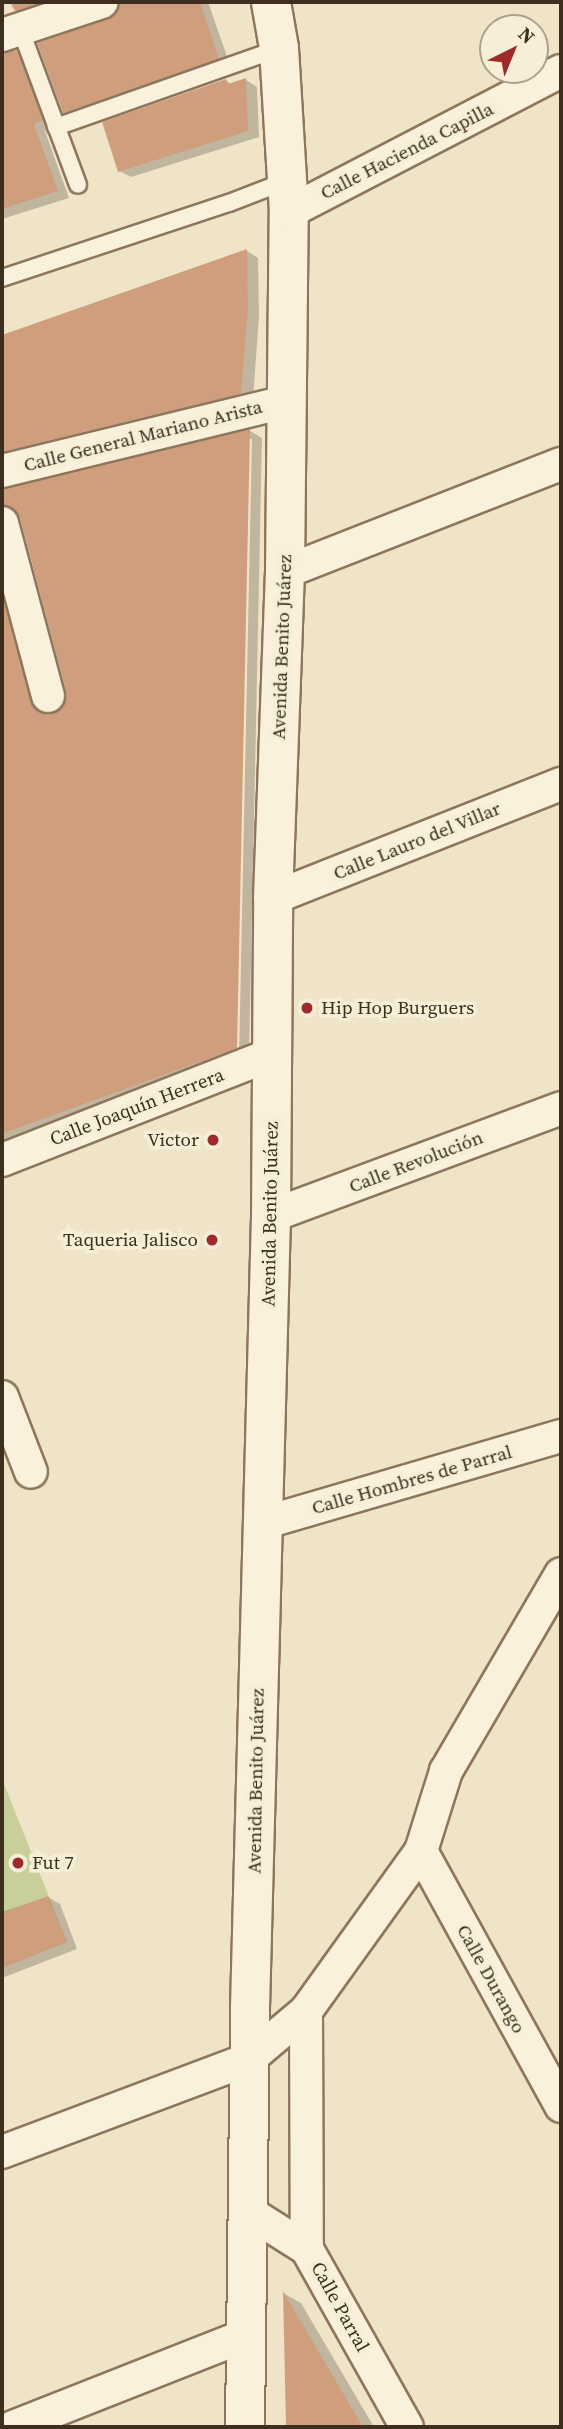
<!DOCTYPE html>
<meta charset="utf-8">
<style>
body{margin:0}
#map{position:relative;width:563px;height:2429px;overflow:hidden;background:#f0e4c8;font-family:"Source Serif 4",serif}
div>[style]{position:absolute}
.green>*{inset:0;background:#c9cf9b}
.shadow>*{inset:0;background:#0003}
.building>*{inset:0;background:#cf9f7d}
.roads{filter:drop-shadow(2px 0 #8d765c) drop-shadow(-2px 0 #8d765c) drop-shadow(0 2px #8d765c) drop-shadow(0 -2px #8d765c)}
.lane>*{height:16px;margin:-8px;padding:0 8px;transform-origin:8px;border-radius:8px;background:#faf1dc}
.street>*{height:32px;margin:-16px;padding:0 16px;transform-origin:16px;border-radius:16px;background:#faf1dc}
.secondary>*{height:38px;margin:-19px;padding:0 19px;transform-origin:19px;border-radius:19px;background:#faf1dc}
.dots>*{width:19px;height:19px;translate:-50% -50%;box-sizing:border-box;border:4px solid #f7eed8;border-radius:50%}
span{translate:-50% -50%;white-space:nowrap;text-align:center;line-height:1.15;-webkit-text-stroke:7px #f7eed8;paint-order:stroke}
.street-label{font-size:19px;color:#3d2e20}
.poi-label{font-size:19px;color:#3d2e20}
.left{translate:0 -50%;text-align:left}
.right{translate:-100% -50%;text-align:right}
.frame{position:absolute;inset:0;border:4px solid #3d2e20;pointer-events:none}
.north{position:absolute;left:479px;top:14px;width:70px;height:70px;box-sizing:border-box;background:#f7eed8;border:2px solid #ada18e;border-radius:50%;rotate:43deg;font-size:19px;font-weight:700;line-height:28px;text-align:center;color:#3d2e20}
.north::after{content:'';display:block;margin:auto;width:24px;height:32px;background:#9e2a2b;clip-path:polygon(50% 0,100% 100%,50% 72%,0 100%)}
</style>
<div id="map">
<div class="green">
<i style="clip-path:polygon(2px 1779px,67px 1942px,2px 1968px)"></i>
</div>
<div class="shadow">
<i style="clip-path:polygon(12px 2px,75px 2px,29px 17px,16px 10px)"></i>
<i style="clip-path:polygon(121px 2px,208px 2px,230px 65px,76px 119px,64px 112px,109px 21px,122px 7px)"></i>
<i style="clip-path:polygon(17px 52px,29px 59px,54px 127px,45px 131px,69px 198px,2px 219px,2px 57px)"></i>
<i style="clip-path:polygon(225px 80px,233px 85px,246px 80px,257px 87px,259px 137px,131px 177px,119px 171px)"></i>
<i style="clip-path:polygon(247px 251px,258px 258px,259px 315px,253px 400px,2px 464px,2px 337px)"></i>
<i style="clip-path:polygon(evenodd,250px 431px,262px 438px,249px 1054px,2px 1146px,2px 558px,45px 714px,52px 716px,63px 710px,68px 691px,21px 518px,11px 511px,2px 516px,2px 489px,250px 431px,248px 439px,252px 439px,239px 1057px,235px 1057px,248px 439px)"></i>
<i style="clip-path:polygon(48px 1897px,60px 1904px,77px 1949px,2px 1978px,2px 1912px)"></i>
<i style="clip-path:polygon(285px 2294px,301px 2303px,374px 2427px,287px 2427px)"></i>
</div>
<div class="building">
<i style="clip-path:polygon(10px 2px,44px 2px,15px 11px)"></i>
<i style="clip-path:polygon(120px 2px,200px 2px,219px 59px,63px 113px,37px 43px,108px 19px,116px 14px)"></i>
<i style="clip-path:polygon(17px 50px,43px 121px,34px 124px,58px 191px,2px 209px,2px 53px)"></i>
<i style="clip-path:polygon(246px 78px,248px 131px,118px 172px,102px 122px,226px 79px,228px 84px)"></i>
<i style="clip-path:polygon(247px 249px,248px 308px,241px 394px,2px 452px,2px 335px)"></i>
<i style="clip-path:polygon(250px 429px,237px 1048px,2px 1134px,2px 594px,35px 708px,43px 713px,53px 713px,65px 701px,66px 692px,20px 518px,14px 510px,2px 505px,2px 489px)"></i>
<i style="clip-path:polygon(48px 1896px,67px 1942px,2px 1968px,2px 1913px)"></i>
<i style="clip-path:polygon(283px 2291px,363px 2427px,286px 2427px)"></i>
</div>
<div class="roads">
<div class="lane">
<i style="left:20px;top:28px;width:167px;rotate:69.7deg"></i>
<i style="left:56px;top:127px;width:235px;rotate:-19.4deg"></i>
<i style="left:2px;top:278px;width:239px;rotate:-18.3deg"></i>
<i style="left:229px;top:203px;width:61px;rotate:-21.1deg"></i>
</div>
<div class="street">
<i style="left:2px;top:35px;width:105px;rotate:-18.3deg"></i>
<i style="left:289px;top:212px;width:306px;rotate:-27.4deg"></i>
<i style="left:2px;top:471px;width:291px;rotate:-13.7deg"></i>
<i style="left:2px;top:523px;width:179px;rotate:75.1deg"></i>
<i style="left:285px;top:572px;width:296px;rotate:-21.4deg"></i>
<i style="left:273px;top:898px;width:310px;rotate:-21.6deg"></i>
<i style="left:2px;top:1160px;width:290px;rotate:-21.4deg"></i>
<i style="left:271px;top:1216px;width:309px;rotate:-20.4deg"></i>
<i style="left:2px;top:1397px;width:80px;rotate:68.9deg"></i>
<i style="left:263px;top:1523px;width:310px;rotate:-16.3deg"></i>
<i style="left:421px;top:1851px;width:291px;rotate:61.2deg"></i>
<i style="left:306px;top:2011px;width:238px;rotate:89.8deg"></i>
<i style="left:2px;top:2152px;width:264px;rotate:-20.6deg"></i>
<i style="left:249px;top:2059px;width:75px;rotate:-40.1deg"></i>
<i style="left:306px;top:2011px;width:197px;rotate:-54.3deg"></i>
<i style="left:421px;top:1851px;width:84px;rotate:-72.6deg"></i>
<i style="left:446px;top:1771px;width:228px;rotate:-59.7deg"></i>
<i style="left:247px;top:2211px;width:71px;rotate:32.3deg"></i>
<i style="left:307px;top:2249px;width:204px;rotate:60.7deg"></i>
<i style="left:13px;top:2427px;width:251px;rotate:-21.5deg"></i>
</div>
<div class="secondary">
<i style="left:245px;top:2427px;width:419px;rotate:-89.3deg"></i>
<i style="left:250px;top:2008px;width:792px;rotate:-88.48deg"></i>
<i style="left:271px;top:1216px;width:318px;rotate:-89.6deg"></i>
<i style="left:273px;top:898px;width:326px;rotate:-87.9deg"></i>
<i style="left:285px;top:572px;width:360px;rotate:-89.4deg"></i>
<i style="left:289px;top:212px;width:164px;rotate:-93.5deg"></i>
<i style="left:279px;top:48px;width:47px;rotate:-99.9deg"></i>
</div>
</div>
<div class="dots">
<i style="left:307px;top:1008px;background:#9e2a2b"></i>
<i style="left:213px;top:1140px;background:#9e2a2b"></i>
<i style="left:212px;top:1240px;background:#9e2a2b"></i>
<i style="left:18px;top:1863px;background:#9e2a2b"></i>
</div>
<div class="street-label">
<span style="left:407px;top:151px;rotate:-27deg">Calle Hacienda Capilla</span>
<span style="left:143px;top:436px;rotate:-14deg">Calle General Mariano Arista</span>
<span style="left:282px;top:647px;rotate:-88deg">Avenida Benito Juárez</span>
<span style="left:417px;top:841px;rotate:-22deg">Calle Lauro del Villar</span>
<span style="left:137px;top:1107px;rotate:-21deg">Calle Joaquín Herrera</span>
<span style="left:416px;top:1162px;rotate:-21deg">Calle Revolución</span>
<span style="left:270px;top:1214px;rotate:-89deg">Avenida Benito Juárez</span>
<span style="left:412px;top:1480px;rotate:-16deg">Calle Hombres de Parral</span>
<span style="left:256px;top:1781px;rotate:-89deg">Avenida Benito Juárez</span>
<span style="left:491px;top:1979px;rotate:61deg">Calle Durango</span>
<span style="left:340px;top:2307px;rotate:61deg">Calle Parral</span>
</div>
<div class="poi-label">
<span class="left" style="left:321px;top:1008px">Hip Hop Burguers</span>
<span class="right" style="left:199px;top:1140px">Victor</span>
<span class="right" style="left:198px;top:1240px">Taqueria Jalisco</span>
<span class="left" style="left:32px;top:1863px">Fut 7</span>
</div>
<div class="frame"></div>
<div class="north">N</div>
</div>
